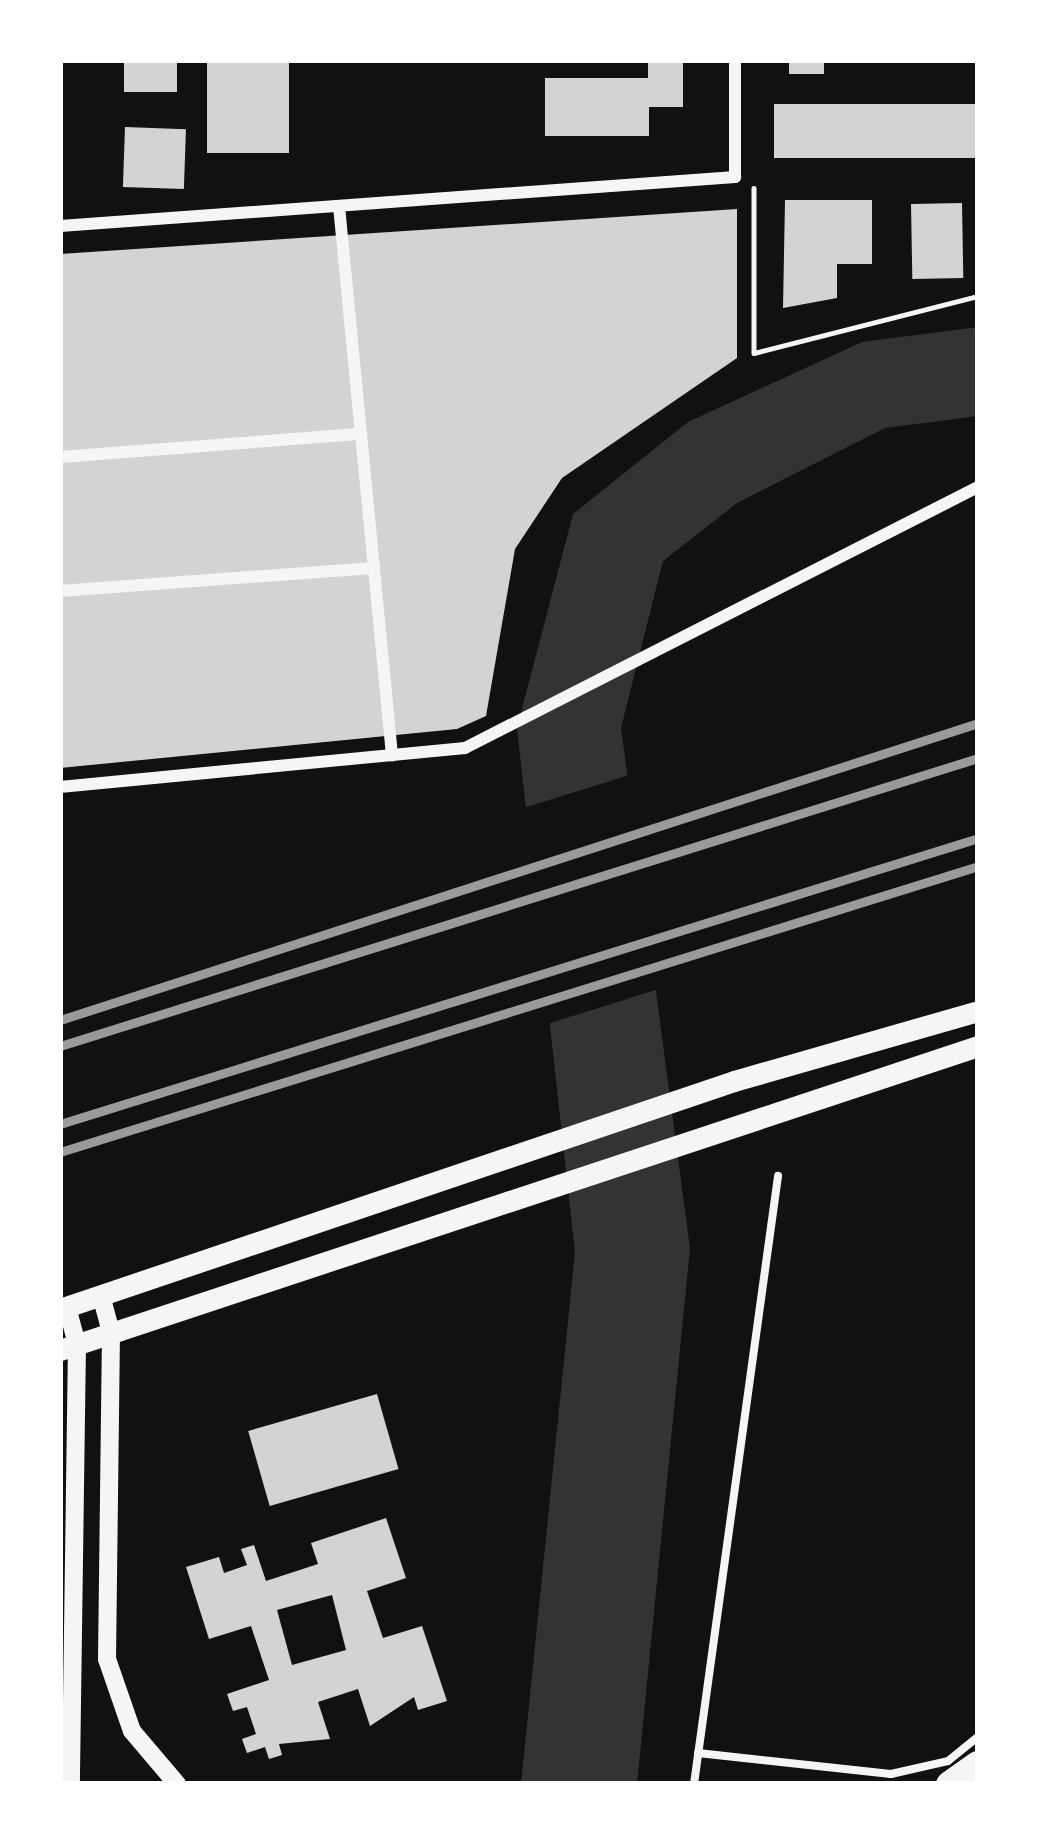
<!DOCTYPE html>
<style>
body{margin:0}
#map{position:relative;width:1038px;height:1844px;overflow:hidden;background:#111;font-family:Jost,sans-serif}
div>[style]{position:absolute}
.water>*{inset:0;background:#333}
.pier>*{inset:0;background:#111}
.building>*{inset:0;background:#d3d3d3;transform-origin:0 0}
.path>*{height:4.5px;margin:-2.25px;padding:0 2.25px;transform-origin:2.25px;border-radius:2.25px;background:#f5f5f5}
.service>*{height:8px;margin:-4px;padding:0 4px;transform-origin:4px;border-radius:4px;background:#f5f5f5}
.minor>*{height:12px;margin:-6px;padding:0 6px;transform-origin:6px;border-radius:6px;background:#f5f5f5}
.tertiary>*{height:18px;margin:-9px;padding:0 9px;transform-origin:9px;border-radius:9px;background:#f5f5f5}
.secondary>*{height:21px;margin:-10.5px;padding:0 10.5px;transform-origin:10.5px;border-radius:10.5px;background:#f5f5f5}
.motorway>*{height:27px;margin:-13.5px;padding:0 13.5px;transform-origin:13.5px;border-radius:13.5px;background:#f5f5f5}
.rail>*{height:9px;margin:-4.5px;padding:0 4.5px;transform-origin:4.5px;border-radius:4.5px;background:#9a9a9a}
span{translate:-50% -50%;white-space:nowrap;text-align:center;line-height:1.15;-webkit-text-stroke:10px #fff;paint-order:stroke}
.frame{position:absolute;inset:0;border:63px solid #fff;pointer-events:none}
</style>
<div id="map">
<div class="water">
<i style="clip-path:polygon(978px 327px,978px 416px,885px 428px,737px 503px,663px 561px,621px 728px,690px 1248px,637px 1784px,521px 1784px,575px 1252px,517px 728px,573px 514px,688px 422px,862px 342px)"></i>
</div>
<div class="pier">
<i style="clip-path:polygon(633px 774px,662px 988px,544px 1025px,520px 809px)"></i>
</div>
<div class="building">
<i style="left:124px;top:60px;width:53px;height:32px"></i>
<i style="left:207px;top:60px;width:82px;height:93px"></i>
<i style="clip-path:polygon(648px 60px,683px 60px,683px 107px,649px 107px,649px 136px,545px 136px,545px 78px,648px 78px)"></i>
<i style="left:789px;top:60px;width:35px;height:14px"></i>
<i style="left:774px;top:104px;width:204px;height:54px"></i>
<i style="left:125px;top:127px;width:61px;height:60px;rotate:2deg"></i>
<i style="clip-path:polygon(785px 200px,872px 200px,872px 264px,837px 264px,837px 298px,783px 308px)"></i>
<i style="left:962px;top:203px;width:75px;height:51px;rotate:89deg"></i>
<i style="clip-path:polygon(737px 209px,737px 358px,562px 478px,515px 549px,486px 716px,457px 729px,60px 768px,60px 254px)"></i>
<i style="left:377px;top:1394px;width:78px;height:134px;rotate:74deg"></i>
<i style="clip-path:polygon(evenodd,386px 1518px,406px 1578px,367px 1591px,383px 1638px,422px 1626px,447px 1701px,418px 1710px,414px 1697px,370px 1726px,358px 1689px,318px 1702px,330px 1739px,279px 1744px,282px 1755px,269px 1759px,265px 1747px,247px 1753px,242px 1739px,256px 1734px,247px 1707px,233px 1711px,227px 1694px,269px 1680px,251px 1626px,209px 1639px,186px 1567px,219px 1557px,224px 1573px,247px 1565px,241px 1549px,254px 1545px,266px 1581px,318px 1564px,311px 1543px,386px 1518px,332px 1595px,346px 1650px,292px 1665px,277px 1610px,332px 1595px)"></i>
</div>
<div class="path">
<i style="left:754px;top:188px;width:165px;rotate:90deg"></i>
<i style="left:754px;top:353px;width:231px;rotate:-14.3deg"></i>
</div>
<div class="service">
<i style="left:698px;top:1753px;width:194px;rotate:6.2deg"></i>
<i style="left:891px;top:1774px;width:58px;rotate:-12.8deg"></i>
<i style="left:948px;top:1761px;width:38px;rotate:-39deg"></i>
<i style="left:694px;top:1784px;width:614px;rotate:-82.13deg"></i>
</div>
<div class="minor">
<i style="left:339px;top:206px;width:552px;rotate:84.49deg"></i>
<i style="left:60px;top:226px;width:677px;rotate:-4.15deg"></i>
<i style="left:735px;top:177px;width:117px;rotate:-90deg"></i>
<i style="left:60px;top:457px;width:302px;rotate:-4.4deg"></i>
<i style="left:60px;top:591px;width:315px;rotate:-4.2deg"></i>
<i style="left:60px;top:787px;width:407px;rotate:-5.5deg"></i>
<i style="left:465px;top:748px;width:576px;rotate:-26.97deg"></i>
</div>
<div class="tertiary">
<i style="left:101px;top:1295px;width:38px;rotate:75deg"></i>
<i style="left:111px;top:1332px;width:327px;rotate:90.7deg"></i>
<i style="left:107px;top:1659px;width:76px;rotate:70.9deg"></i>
<i style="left:132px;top:1731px;width:70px;rotate:49.7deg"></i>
<i style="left:67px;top:1307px;width:38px;rotate:75deg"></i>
<i style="left:77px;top:1344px;width:440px;rotate:90.8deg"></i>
</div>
<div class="secondary">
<i style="left:60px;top:1309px;width:712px;rotate:-18.69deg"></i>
<i style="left:734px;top:1081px;width:254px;rotate:-16deg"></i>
<i style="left:60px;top:1350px;width:967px;rotate:-18.32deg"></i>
</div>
<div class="motorway">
<i style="left:949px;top:1784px;width:35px;rotate:-35deg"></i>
</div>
<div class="rail">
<i style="left:60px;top:1020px;width:965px;rotate:-17.93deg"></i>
<i style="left:60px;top:1046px;width:962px;rotate:-17.42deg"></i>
<i style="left:60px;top:1124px;width:962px;rotate:-17.3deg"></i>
<i style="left:60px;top:1152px;width:962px;rotate:-17.3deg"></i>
</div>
<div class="frame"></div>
</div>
